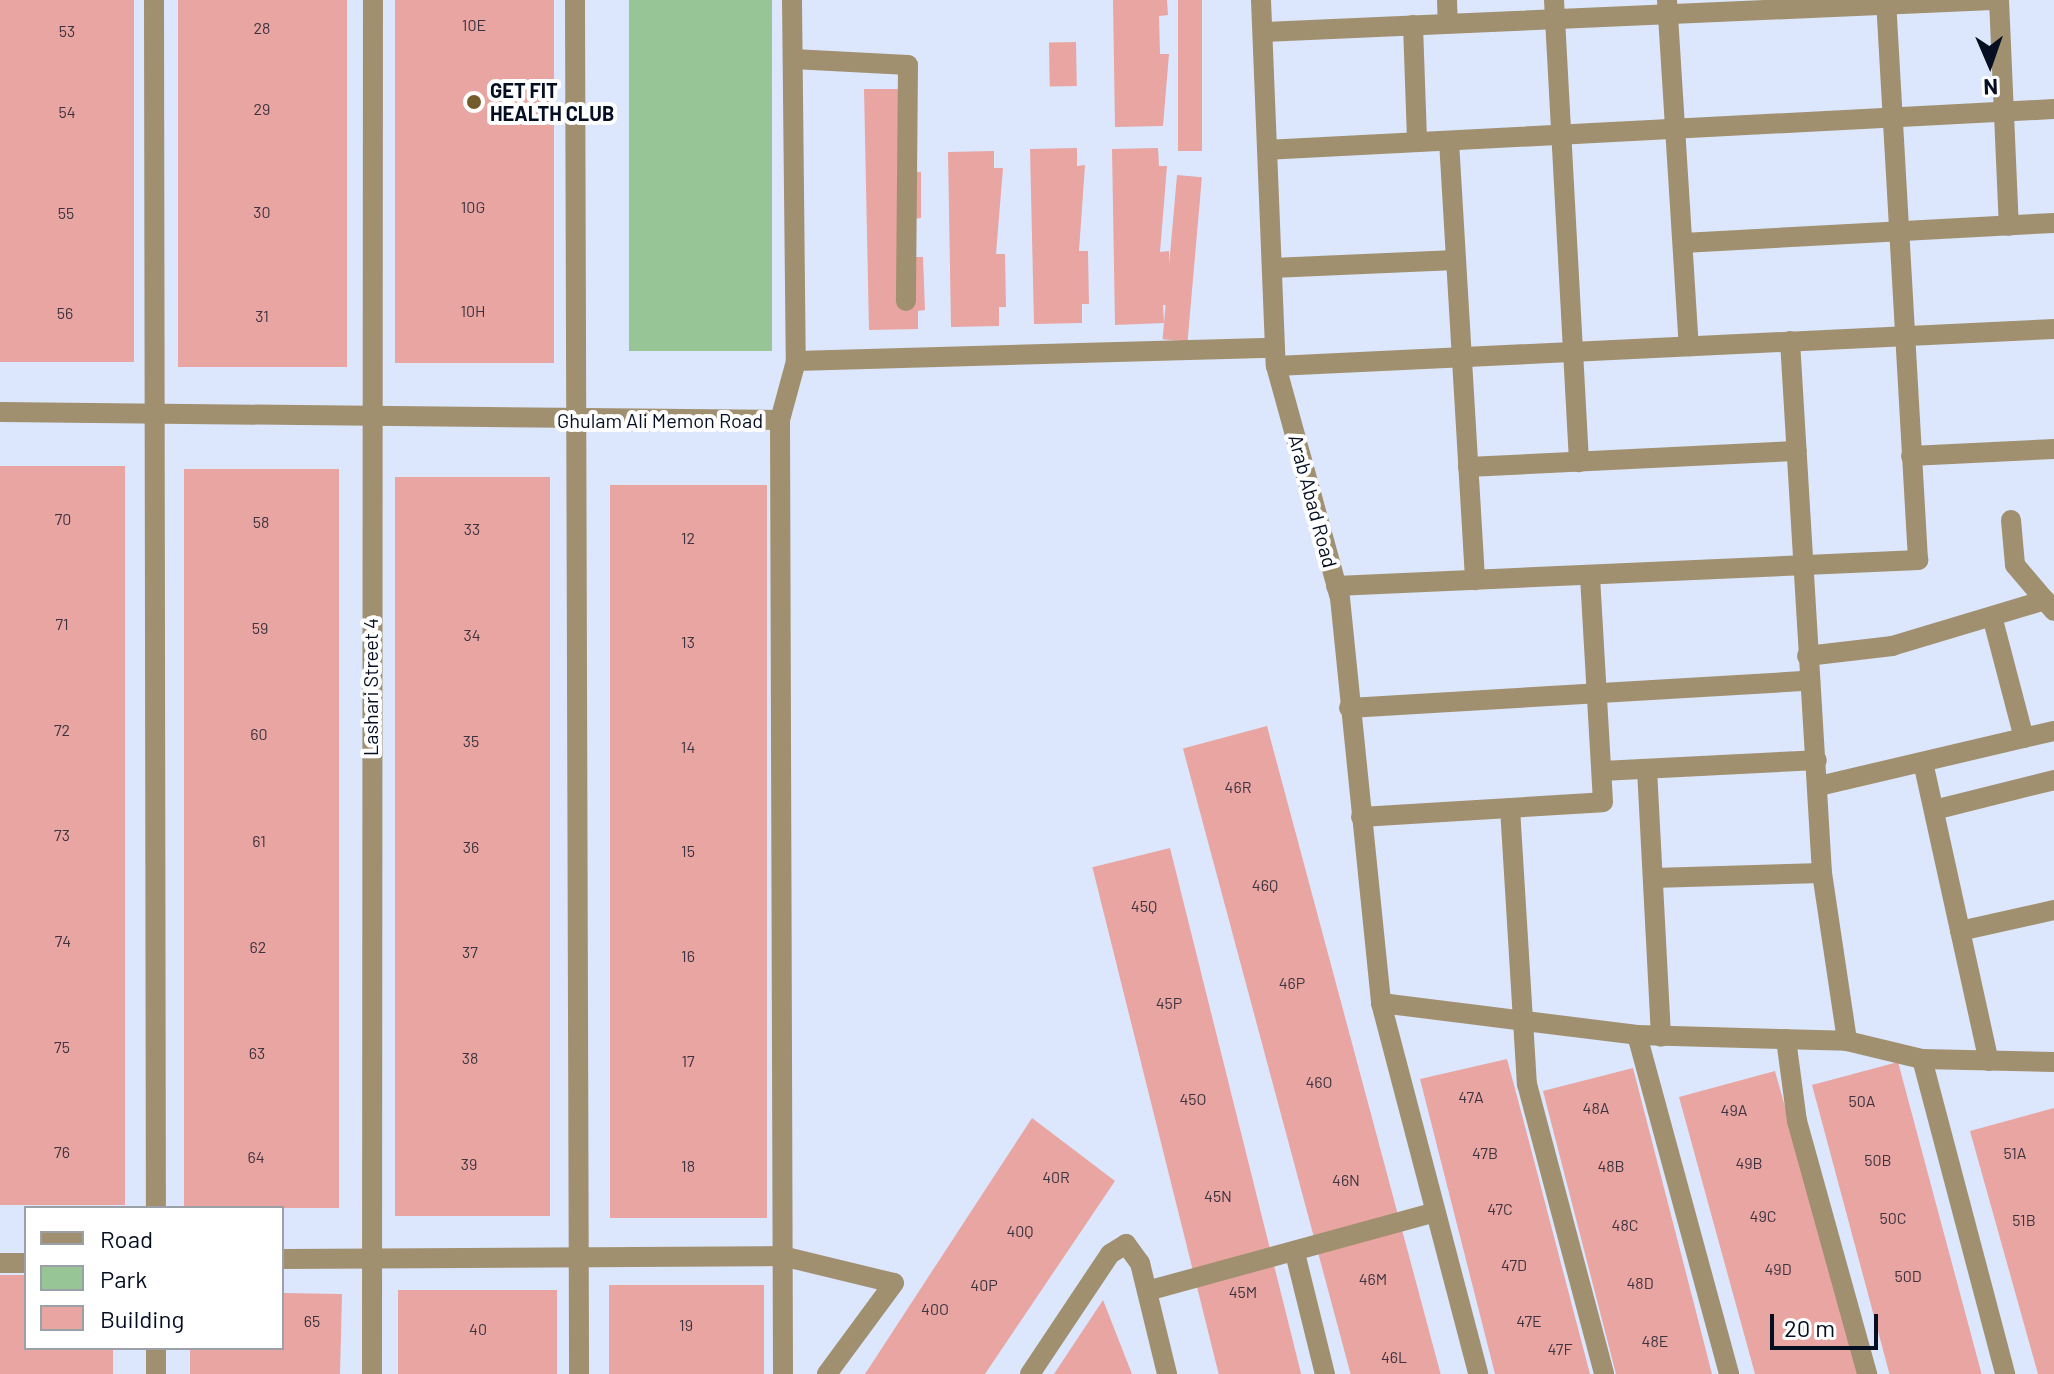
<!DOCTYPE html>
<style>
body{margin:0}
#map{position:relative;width:2054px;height:1374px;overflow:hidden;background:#dce7fd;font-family:Barlow,sans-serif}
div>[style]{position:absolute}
.green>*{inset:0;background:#98c595;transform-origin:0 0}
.building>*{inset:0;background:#e8a5a1;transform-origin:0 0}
.service>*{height:20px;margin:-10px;padding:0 10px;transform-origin:10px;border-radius:10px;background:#a1906f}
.minor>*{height:20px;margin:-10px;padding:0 10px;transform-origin:10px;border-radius:10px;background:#a1906f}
.dots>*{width:22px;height:22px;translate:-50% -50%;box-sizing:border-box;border:4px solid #fff;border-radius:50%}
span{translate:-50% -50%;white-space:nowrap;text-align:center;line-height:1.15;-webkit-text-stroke:8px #fff;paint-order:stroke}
.number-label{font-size:16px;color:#3e3441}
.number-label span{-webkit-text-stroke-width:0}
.poi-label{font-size:20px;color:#060e21;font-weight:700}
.left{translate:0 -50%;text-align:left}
.street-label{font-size:20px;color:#060e21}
.legend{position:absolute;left:24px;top:1206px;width:260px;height:144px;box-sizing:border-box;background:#fff;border:2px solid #9b9fa6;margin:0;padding:10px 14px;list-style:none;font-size:24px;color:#060e21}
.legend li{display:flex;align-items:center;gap:16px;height:40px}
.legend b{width:40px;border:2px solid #9b9fa6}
.north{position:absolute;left:1950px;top:24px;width:80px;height:80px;-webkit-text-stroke:6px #fff;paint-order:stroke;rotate:178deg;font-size:22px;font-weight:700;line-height:32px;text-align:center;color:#060e21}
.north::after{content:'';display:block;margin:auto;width:28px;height:36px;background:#060e21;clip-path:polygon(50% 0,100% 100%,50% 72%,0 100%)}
.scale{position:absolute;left:1770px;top:1314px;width:108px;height:36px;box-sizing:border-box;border:4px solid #060e21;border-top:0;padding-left:10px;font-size:24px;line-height:28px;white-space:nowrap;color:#060e21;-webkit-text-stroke:6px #fff;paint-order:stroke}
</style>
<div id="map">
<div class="green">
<i style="left:629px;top:0;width:143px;height:351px"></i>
</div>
<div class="building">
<i style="left:0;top:0;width:134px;height:362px"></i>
<i style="left:178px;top:0;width:169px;height:367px"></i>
<i style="left:395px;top:0;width:159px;height:363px"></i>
<i style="clip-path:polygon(1113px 0,1167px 0,1168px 15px,1159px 16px,1160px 54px,1169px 54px,1163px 126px,1115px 127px)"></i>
<i style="left:1178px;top:0;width:24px;height:151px"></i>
<i style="left:1076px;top:42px;width:44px;height:27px;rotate:89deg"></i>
<i style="clip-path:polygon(864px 89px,913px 89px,913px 172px,921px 172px,921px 218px,914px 219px,915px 257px,923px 257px,925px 310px,918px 311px,918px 329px,869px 330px)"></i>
<i style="clip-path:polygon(1077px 148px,1077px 166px,1085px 165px,1079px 251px,1088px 251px,1089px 304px,1082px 304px,1082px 323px,1034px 324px,1030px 149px)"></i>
<i style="clip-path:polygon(1158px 148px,1159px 166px,1167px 166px,1160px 252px,1169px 251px,1171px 305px,1163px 305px,1164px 323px,1115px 325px,1112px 149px)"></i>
<i style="clip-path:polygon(994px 151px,994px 168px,1003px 168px,996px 254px,1005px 254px,1006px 307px,999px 307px,999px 326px,951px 327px,948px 152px)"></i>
<i style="left:1177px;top:175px;width:25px;height:165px;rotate:5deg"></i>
<i style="left:0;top:466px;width:125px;height:739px"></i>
<i style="left:184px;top:469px;width:155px;height:739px"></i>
<i style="left:395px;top:477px;width:155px;height:739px"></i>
<i style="left:610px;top:485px;width:157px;height:733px"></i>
<i style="left:1267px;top:726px;width:672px;height:87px;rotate:75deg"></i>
<i style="left:1170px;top:848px;width:543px;height:80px;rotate:76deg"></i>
<i style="clip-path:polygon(1507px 1059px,1522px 1115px,1590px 1374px,1495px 1374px,1420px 1079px)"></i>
<i style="left:1898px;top:1062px;width:323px;height:89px;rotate:75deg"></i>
<i style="clip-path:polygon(1633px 1068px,1693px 1300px,1712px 1374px,1616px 1374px,1543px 1091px)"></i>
<i style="clip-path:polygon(1775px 1071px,1834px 1282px,1859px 1374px,1755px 1374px,1679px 1097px)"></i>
<i style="clip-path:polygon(2054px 1108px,2054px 1374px,2038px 1374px,1970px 1131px)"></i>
<i style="clip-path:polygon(1032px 1118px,1115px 1181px,985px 1374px,865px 1374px)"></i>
<i style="clip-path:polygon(0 1275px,26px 1275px,26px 1348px,113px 1348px,113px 1374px,0 1374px)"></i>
<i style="left:764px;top:1285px;width:89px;height:155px;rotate:90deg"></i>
<i style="left:398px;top:1290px;width:159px;height:84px"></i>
<i style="clip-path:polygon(282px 1293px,342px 1294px,340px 1374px,190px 1374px,190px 1348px,282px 1348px)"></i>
<i style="clip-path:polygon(1103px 1300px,1132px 1374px,1054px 1374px)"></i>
</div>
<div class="service">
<i style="left:1447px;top:0;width:23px;rotate:88deg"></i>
<i style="left:1554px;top:0;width:463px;rotate:86.9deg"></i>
<i style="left:1667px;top:0;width:347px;rotate:86.4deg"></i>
<i style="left:1999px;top:0;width:226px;rotate:87.5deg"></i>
<i style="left:1413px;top:25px;width:117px;rotate:88deg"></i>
<i style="left:1263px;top:32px;width:730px;rotate:-2.51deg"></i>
<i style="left:1449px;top:141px;width:440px;rotate:86.6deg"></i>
<i style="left:1267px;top:150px;width:788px;rotate:-2.98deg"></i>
<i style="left:1683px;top:243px;width:372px;rotate:-3.1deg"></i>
<i style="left:1272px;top:268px;width:184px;rotate:-2.5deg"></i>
<i style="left:1790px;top:341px;width:533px;rotate:86.56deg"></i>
<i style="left:1822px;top:873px;width:170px;rotate:81.5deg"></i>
<i style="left:1276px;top:366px;width:779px;rotate:-2.72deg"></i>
<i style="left:1911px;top:456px;width:143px;rotate:-2.8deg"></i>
<i style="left:1468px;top:467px;width:329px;rotate:-2.8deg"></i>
<i style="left:2011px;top:520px;width:45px;rotate:84.9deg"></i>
<i style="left:2015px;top:565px;width:60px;rotate:49.7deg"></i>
<i style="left:1336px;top:586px;width:583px;rotate:-2.56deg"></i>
<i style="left:1918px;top:560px;width:561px;rotate:-93.27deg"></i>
<i style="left:1993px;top:620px;width:122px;rotate:75.3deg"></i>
<i style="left:1807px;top:656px;width:86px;rotate:-6.7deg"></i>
<i style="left:1892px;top:646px;width:160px;rotate:-16.7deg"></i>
<i style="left:1349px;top:708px;width:462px;rotate:-3.4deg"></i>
<i style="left:1923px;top:762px;width:306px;rotate:77.6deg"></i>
<i style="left:1647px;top:769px;width:268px;rotate:87deg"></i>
<i style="left:1602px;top:771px;width:215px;rotate:-2.9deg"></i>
<i style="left:1819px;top:786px;width:241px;rotate:-13.2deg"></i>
<i style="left:1510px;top:808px;width:277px;rotate:86.5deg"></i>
<i style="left:1527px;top:1084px;width:300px;rotate:75.1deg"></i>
<i style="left:1934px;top:810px;width:124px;rotate:-14deg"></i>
<i style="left:1361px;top:817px;width:242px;rotate:-3.5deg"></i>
<i style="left:1603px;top:802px;width:227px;rotate:-93.3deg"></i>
<i style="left:1653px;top:878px;width:169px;rotate:-1.7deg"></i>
<i style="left:1960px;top:931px;width:96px;rotate:-12.6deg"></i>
<i style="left:1786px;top:1039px;width:83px;rotate:82.4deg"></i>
<i style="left:1797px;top:1121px;width:263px;rotate:74.5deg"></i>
<i style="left:1295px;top:1253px;width:125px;rotate:76.1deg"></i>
</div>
<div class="minor">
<i style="left:154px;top:0;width:1208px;rotate:89.91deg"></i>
<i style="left:575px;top:0;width:1374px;rotate:89.83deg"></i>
<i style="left:792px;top:0;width:361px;rotate:89.4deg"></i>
<i style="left:1261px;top:0;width:366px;rotate:87.7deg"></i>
<i style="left:1276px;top:366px;width:241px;rotate:74.6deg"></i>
<i style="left:1340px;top:598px;width:407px;rotate:84.2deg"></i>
<i style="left:1381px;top:1003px;width:383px;rotate:75.3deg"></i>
<i style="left:793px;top:59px;width:115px;rotate:3deg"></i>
<i style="left:908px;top:65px;width:236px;rotate:90.5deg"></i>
<i style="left:0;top:412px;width:780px;rotate:0.59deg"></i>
<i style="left:780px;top:420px;width:61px;rotate:-74.8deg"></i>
<i style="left:796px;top:361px;width:479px;rotate:-1.6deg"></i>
<i style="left:780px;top:420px;width:954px;rotate:89.82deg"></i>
<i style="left:1381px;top:1003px;width:258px;rotate:7.1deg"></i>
<i style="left:1637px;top:1035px;width:210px;rotate:1.6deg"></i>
<i style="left:1847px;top:1041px;width:77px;rotate:13.5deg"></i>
<i style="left:1922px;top:1059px;width:132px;rotate:1.3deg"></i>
<i style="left:1637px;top:1035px;width:351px;rotate:74.8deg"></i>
<i style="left:1922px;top:1059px;width:326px;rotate:75.2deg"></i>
<i style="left:282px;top:1259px;width:500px;rotate:-0.34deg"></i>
<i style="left:782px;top:1256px;width:115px;rotate:13.6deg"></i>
<i style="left:894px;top:1283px;width:113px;rotate:126.4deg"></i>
<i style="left:0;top:1263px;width:26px"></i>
<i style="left:1147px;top:1291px;width:299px;rotate:-15.3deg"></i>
<i style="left:156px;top:1374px;width:26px;rotate:-90deg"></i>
<i style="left:372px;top:1374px;width:1374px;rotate:-89.96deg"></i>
<i style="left:1030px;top:1374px;width:144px;rotate:-56.3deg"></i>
<i style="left:1110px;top:1254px;width:19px;rotate:-32deg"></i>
<i style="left:1126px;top:1244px;width:24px;rotate:54deg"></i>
<i style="left:1140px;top:1263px;width:114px;rotate:76.3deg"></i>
</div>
<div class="dots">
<i style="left:474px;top:102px;background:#735b2c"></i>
</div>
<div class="number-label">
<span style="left:474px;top:25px">10E</span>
<span style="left:262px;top:28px">28</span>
<span style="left:67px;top:31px">53</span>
<span style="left:262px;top:109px">29</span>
<span style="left:67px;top:112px">54</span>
<span style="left:473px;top:207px">10G</span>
<span style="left:262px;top:212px">30</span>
<span style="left:66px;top:213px">55</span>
<span style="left:473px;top:311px">10H</span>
<span style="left:65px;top:313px">56</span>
<span style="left:262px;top:316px">31</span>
<span style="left:63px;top:519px">70</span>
<span style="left:261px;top:522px">58</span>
<span style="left:472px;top:529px">33</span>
<span style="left:688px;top:538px">12</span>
<span style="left:62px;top:624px">71</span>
<span style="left:260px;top:628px">59</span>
<span style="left:472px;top:635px">34</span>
<span style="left:688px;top:642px">13</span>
<span style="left:62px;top:730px">72</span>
<span style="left:259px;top:734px">60</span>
<span style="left:471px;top:741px">35</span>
<span style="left:688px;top:747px">14</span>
<span style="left:1238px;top:787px">46R</span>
<span style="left:62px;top:835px">73</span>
<span style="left:259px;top:841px">61</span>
<span style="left:471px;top:847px">36</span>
<span style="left:688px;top:851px">15</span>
<span style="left:1265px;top:885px">46Q</span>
<span style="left:1144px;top:906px">45Q</span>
<span style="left:63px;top:941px">74</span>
<span style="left:258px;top:947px">62</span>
<span style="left:470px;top:952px">37</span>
<span style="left:688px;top:956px">16</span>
<span style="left:1292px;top:983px">46P</span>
<span style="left:1169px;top:1003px">45P</span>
<span style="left:62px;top:1047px">75</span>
<span style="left:257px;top:1053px">63</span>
<span style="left:470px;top:1058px">38</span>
<span style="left:688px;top:1061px">17</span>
<span style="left:1319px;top:1082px">46O</span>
<span style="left:1471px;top:1097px">47A</span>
<span style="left:1193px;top:1099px">45O</span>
<span style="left:1862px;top:1101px">50A</span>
<span style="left:1596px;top:1108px">48A</span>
<span style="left:1734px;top:1110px">49A</span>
<span style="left:62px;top:1152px">76</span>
<span style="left:1485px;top:1153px">47B</span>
<span style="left:2015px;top:1153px">51A</span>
<span style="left:256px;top:1157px">64</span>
<span style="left:1878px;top:1160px">50B</span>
<span style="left:1749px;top:1163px">49B</span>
<span style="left:469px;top:1164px">39</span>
<span style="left:688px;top:1166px">18</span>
<span style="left:1611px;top:1166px">48B</span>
<span style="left:1056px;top:1177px">40R</span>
<span style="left:1346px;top:1180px">46N</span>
<span style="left:1218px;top:1196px">45N</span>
<span style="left:1500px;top:1209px">47C</span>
<span style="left:1763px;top:1216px">49C</span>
<span style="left:1893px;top:1218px">50C</span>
<span style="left:2024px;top:1220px">51B</span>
<span style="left:1625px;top:1225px">48C</span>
<span style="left:1020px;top:1231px">40Q</span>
<span style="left:1514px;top:1265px">47D</span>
<span style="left:1778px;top:1269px">49D</span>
<span style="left:1908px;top:1276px">50D</span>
<span style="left:1373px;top:1279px">46M</span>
<span style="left:1640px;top:1283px">48D</span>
<span style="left:984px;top:1285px">40P</span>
<span style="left:1243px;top:1292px">45M</span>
<span style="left:935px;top:1309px">40O</span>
<span style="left:312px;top:1321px">65</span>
<span style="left:1529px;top:1321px">47E</span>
<span style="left:686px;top:1325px">19</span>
<span style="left:478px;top:1329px">40</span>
<span style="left:1655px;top:1341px">48E</span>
<span style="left:1560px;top:1349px">47F</span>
<span style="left:1394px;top:1357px">46L</span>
</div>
<div class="poi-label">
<span class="left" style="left:490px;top:102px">GET FIT<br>HEALTH CLUB</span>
</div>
<div class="street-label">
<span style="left:660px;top:420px">Ghulam Ali Memon Road</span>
<span style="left:1313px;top:501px;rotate:75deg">Arab Abad Road</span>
<span style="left:370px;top:687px;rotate:-90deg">Lashari Street 4</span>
</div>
<ul class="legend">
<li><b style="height:10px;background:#a1906f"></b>Road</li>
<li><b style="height:22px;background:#98c595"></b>Park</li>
<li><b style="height:22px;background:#e8a5a1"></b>Building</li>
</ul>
<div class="north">N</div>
<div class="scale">20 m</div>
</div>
